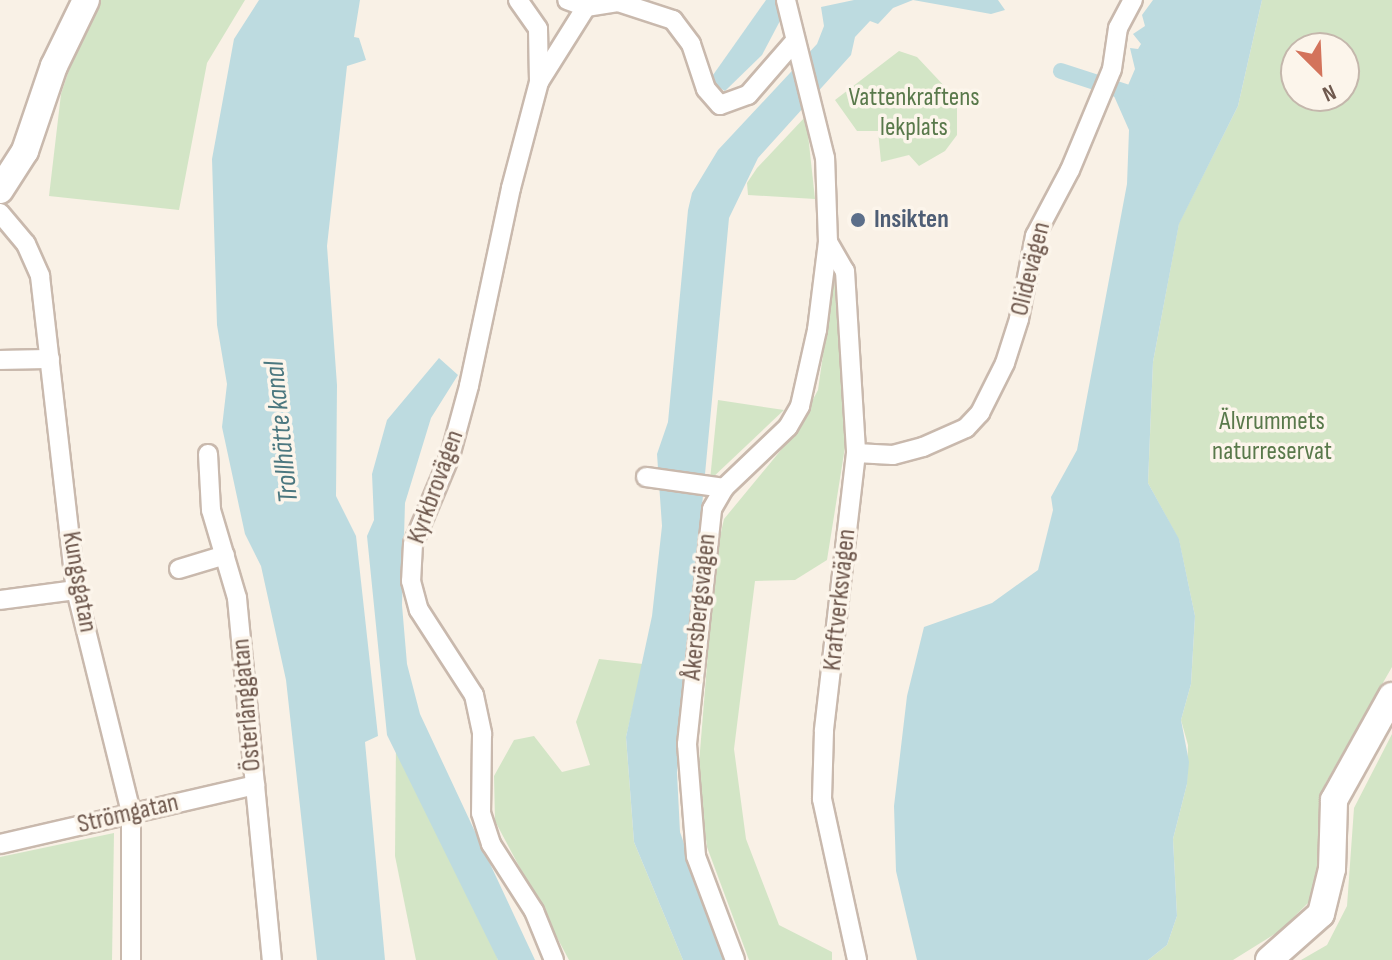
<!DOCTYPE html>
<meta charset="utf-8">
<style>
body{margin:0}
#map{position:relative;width:1392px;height:960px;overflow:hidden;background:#f9f1e6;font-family:"Sofia Sans Condensed",sans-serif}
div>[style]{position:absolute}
.green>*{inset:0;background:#d3e5c6}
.water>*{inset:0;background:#bddbe0}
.canal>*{height:16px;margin:-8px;padding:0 8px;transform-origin:8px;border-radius:8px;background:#bddbe0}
.roads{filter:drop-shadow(2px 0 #c9b9ad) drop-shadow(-2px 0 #c9b9ad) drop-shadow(0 2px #c9b9ad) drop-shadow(0 -2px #c9b9ad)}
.street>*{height:18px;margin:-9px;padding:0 9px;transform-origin:9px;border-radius:9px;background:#fff}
.secondary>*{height:26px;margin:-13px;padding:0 13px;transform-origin:13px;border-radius:13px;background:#fff}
.dots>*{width:22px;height:22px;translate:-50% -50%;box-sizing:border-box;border:4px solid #fcf5eb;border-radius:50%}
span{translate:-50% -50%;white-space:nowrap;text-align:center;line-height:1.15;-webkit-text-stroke:7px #fcf5eb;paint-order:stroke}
.park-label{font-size:26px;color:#59794b}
.service-label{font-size:26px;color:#4e5e75;font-weight:700}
.left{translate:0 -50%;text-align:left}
.street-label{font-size:26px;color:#6f594e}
.water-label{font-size:28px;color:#4b777f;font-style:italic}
.north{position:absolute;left:1280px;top:32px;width:80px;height:80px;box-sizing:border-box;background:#fcf5eb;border:2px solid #c4b7ac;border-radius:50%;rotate:156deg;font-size:22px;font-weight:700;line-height:32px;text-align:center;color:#6f594e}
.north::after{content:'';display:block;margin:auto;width:28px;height:36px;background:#d3735b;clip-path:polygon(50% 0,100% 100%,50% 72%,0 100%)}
</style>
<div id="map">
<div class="green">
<i style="clip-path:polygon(98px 0,245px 0,207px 63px,179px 210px,49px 196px,61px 94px,87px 15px)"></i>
<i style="clip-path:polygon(evenodd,1262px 0,1392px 0,1392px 667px,1325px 784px,1318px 877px,1308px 903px,1281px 930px,1233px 960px,1148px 960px,1167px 945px,1177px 916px,1173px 839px,1187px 784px,1188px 745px,1181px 720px,1191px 684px,1195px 616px,1179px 540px,1148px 483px,1153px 362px,1179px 223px,1238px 106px,1262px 0,1296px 48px,1344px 48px,1344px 96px,1296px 96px,1296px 48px)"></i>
<i style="clip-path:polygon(899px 51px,917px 57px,948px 90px,957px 108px,957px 135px,945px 151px,919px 166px,909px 155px,881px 162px,878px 131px,857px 131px,835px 100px)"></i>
<i style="clip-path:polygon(806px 116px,815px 199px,748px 195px,747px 183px,757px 168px)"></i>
<i style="clip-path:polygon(834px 277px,846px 441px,827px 560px,795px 580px,755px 581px,734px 749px,746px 839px,779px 925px,832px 952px,832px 960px,749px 960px,707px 847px,698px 776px,716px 554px,724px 519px,795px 433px,818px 390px)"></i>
<i style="clip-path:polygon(718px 400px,784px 410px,710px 480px)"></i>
<i style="clip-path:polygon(599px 659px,643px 664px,626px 737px,634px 842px,683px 960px,569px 960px,495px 821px,494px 776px,514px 740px,534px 736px,562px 772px,590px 765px,576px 722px)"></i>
<i style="clip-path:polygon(1392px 734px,1392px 960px,1301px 960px,1327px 945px,1347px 906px,1354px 808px)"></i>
<i style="clip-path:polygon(396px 743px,487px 929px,498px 960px,416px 960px,395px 856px)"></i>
<i style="clip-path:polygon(114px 833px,112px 960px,0 960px,0 857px)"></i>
</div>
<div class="water">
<i style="clip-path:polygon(259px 0,360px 0,354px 37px,359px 38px,366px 60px,347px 66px,327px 246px,337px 385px,336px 496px,356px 536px,378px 736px,365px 742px,385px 960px,317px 960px,286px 680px,261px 566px,245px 534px,222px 427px,227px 384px,217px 325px,212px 159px,234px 39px)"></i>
<i style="clip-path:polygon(766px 0,791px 0,762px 55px,725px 91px,715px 85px,713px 75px)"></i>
<i style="clip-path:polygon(854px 0,998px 0,1005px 10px,991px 14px,913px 0,893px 8px,878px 24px,870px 21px,855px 37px,851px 55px,758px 158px,729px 218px,677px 773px,680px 832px,724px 960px,683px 960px,634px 842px,626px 737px,652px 616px,662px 526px,657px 454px,668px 422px,688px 210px,692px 193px,718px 150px,817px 44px,824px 26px,821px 7px)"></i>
<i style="clip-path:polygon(1153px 0,1262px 0,1238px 106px,1179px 224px,1153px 362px,1148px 483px,1179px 539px,1195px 616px,1191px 684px,1181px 720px,1189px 762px,1187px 784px,1173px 839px,1177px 916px,1167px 945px,1148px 960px,917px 960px,896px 871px,894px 806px,907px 696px,924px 627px,992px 603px,1038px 570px,1053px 510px,1051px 497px,1077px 450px,1127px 184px,1129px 130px,1114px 96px,1126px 90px,1135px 69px,1130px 48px,1138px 49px,1141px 44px,1133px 34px,1145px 26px,1142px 15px)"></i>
<i style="clip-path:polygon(439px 358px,458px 375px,431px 418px,405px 503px,402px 605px,407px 664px,420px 714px,535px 960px,498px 960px,387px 735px,367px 536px,374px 520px,372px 474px,387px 420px)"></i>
</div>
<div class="canal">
<i style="left:1061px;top:71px;width:90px;rotate:18deg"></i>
</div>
<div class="roads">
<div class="street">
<i style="left:518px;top:0;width:35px;rotate:55deg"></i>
<i style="left:538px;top:29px;width:53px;rotate:88.9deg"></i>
<i style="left:539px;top:82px;width:110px;rotate:104.8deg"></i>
<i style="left:511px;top:188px;width:202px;rotate:102deg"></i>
<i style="left:469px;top:386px;width:73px;rotate:105.2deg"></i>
<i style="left:450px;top:456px;width:95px;rotate:112.8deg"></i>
<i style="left:413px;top:544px;width:37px;rotate:93deg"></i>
<i style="left:411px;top:581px;width:30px;rotate:75deg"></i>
<i style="left:419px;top:610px;width:101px;rotate:57.1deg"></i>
<i style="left:474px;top:695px;width:40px;rotate:78deg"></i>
<i style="left:482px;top:734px;width:79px;rotate:90.7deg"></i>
<i style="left:481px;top:813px;width:33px;rotate:72deg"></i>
<i style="left:491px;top:844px;width:80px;rotate:57.3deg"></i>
<i style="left:534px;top:911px;width:53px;rotate:67.8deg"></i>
<i style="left:586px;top:7px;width:32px;rotate:-9deg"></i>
<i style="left:618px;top:2px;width:58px;rotate:18.1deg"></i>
<i style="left:673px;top:20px;width:30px;rotate:53deg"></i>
<i style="left:691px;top:44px;width:47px;rotate:71.6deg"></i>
<i style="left:706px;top:89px;width:21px;rotate:49deg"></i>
<i style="left:720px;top:105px;width:30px;rotate:-20deg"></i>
<i style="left:748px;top:95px;width:72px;rotate:-49deg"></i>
<i style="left:539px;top:82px;width:89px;rotate:-57.9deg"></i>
<i style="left:586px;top:7px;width:20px;rotate:-160deg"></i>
<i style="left:0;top:213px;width:40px;rotate:50deg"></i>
<i style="left:26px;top:244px;width:35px;rotate:66deg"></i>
<i style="left:40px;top:276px;width:316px;rotate:83.5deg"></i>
<i style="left:76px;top:590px;width:230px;rotate:76.1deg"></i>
<i style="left:131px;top:813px;width:147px;rotate:90deg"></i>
<i style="left:828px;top:242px;width:34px;rotate:60deg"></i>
<i style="left:845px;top:271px;width:182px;rotate:86.5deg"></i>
<i style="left:856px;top:453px;width:280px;rotate:96.6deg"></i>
<i style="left:824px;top:731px;width:68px;rotate:91.7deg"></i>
<i style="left:822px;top:799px;width:165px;rotate:77.7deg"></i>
<i style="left:0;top:360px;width:50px;rotate:-1.1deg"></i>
<i style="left:856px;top:453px;width:37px;rotate:3deg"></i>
<i style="left:893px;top:455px;width:31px;rotate:-15deg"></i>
<i style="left:923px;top:447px;width:47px;rotate:-23.8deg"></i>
<i style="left:966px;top:428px;width:21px;rotate:-47deg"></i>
<i style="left:980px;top:413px;width:56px;rotate:-63.4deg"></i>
<i style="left:1005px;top:363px;width:46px;rotate:-72.3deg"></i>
<i style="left:1019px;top:319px;width:85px;rotate:-79.1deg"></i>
<i style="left:1035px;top:236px;width:75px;rotate:-62.1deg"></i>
<i style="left:1070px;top:170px;width:109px;rotate:-67.4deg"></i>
<i style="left:1112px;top:69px;width:41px;rotate:-81.7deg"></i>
<i style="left:1118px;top:28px;width:32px;rotate:-62deg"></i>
<i style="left:208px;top:454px;width:56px;rotate:86.9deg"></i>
<i style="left:211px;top:510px;width:92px;rotate:73.5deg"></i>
<i style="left:237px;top:598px;width:364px;rotate:84.5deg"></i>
<i style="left:646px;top:477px;width:79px;rotate:8deg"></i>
<i style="left:179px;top:569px;width:48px;rotate:-16.9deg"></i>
<i style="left:0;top:600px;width:77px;rotate:-7.5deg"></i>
<i style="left:0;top:844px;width:262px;rotate:-13deg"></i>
<i style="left:735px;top:960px;width:111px;rotate:-110.6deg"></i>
<i style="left:696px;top:856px;width:112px;rotate:-94.6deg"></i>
<i style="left:687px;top:744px;width:236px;rotate:-83.9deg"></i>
<i style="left:712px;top:509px;width:24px;rotate:-60deg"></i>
<i style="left:724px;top:488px;width:88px;rotate:-43.6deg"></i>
<i style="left:788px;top:427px;width:24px;rotate:-60deg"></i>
<i style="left:800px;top:406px;width:78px;rotate:-77.4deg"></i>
<i style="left:817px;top:330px;width:89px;rotate:-82.9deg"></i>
<i style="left:828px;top:242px;width:84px;rotate:-92deg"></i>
<i style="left:825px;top:158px;width:163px;rotate:-103.9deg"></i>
</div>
<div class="secondary">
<i style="left:0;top:190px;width:46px;rotate:-57.3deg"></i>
<i style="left:25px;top:151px;width:90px;rotate:-71.2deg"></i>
<i style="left:54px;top:66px;width:73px;rotate:-64.1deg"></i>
<i style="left:1269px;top:960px;width:69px;rotate:-41.5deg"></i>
<i style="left:1321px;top:914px;width:46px;rotate:-76.3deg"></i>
<i style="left:1332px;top:869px;width:69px;rotate:-88.3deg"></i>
<i style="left:1334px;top:800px;width:119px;rotate:-60.9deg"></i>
</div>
</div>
<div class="dots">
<i style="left:858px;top:220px;background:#5c6f8a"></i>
</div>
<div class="park-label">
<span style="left:914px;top:113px">Vattenkraftens<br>lekplats</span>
<span style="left:1272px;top:437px">Älvrummets<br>naturreservat</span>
</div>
<div class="service-label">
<span class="left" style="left:874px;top:220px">Insikten</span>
</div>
<div class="street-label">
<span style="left:1031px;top:269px;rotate:-76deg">Olidevägen</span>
<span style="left:436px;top:487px;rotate:-70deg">Kyrkbrovägen</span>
<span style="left:79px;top:582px;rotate:80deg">Kungsgatan</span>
<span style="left:840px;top:600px;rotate:-84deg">Kraftverksvägen</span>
<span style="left:700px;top:607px;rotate:-84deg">Åkersbergsvägen</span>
<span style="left:247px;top:705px;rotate:-95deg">Österlånggatan</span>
<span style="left:128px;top:814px;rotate:-13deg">Strömgatan</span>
</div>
<div class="water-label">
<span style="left:282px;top:432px;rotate:-96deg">Trollhätte kanal</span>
</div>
<div class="north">N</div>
</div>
